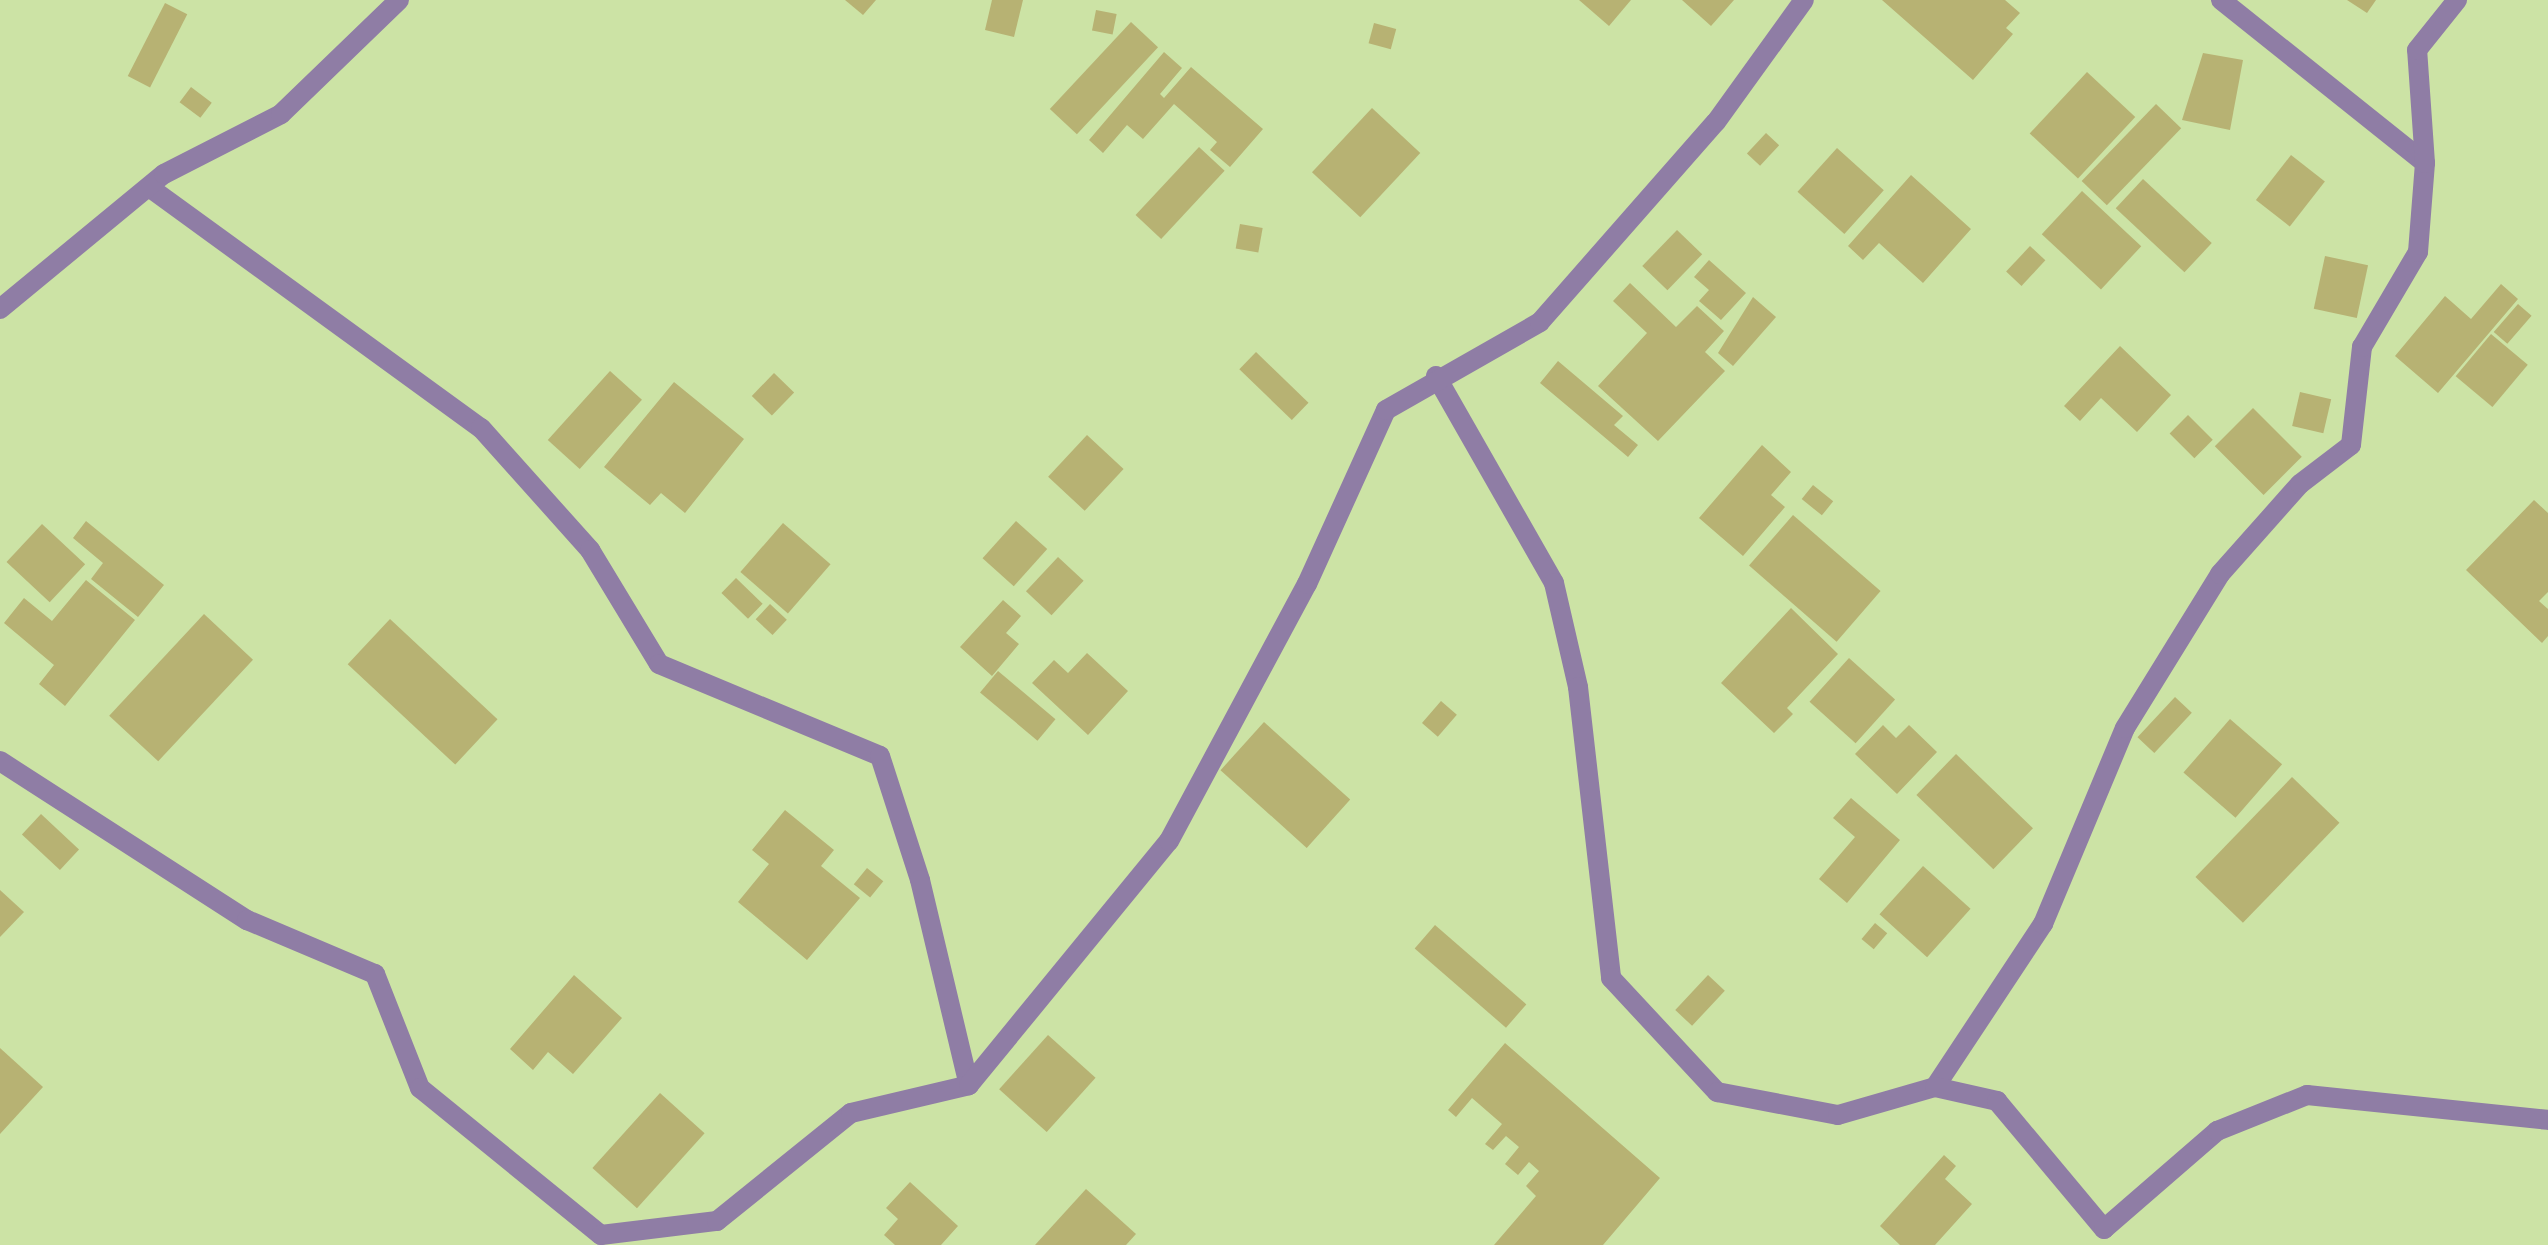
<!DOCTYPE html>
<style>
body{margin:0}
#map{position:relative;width:2548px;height:1245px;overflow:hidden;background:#cce3a5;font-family:"Libre Baskerville",serif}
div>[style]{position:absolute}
.building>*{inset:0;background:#b7b273;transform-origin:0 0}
.minor>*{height:20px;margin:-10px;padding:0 10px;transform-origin:10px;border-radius:10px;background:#8f7da5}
span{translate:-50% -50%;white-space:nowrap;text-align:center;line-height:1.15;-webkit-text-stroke:6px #f3ffe0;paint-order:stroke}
</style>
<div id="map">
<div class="building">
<i style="clip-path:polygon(845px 0,876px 0,863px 15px)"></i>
<i style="clip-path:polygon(992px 0,1023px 0,1014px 37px,985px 30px)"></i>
<i style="clip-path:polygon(1579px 0,1631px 0,1609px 26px)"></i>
<i style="clip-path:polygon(1682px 0,1734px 0,1711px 26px)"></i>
<i style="clip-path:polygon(1882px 0,2005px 0,2020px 13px,2006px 28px,2013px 34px,1973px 80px)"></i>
<i style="clip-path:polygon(2347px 0,2376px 0,2367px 13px)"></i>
<i style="left:165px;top:3px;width:25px;height:82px;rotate:27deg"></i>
<i style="left:1096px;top:10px;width:21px;height:21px;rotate:11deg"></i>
<i style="left:1131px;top:22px;width:37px;height:119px;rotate:43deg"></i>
<i style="left:1374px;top:23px;width:23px;height:21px;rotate:15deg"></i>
<i style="clip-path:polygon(1164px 52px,1182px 68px,1160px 94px,1164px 98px,1191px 67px,1263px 129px,1230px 167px,1210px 150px,1217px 142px,1174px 104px,1143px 139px,1127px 125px,1103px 153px,1089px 140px)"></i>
<i style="clip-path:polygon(2203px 53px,2243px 60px,2230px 130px,2182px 120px)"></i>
<i style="left:2087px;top:72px;width:66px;height:84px;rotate:43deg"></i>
<i style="left:191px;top:87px;width:26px;height:19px;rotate:37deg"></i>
<i style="left:2156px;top:104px;width:35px;height:107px;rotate:44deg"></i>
<i style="left:1372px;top:108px;width:66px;height:88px;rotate:43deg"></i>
<i style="left:1766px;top:133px;width:18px;height:28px;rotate:43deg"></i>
<i style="left:1199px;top:147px;width:35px;height:93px;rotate:43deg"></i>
<i style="left:1837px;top:148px;width:63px;height:59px;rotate:42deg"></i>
<i style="left:2291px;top:155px;width:43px;height:57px;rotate:38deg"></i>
<i style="clip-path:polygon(1911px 175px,1971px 229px,1923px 283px,1879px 243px,1863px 260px,1848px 246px)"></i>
<i style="left:2143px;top:179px;width:94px;height:40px;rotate:43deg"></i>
<i style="left:2082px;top:191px;width:81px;height:59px;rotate:43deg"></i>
<i style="left:1240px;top:224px;width:23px;height:25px;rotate:10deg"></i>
<i style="left:1677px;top:230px;width:35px;height:50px;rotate:44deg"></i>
<i style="left:2030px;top:246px;width:21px;height:35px;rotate:43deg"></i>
<i style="left:2325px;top:256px;width:44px;height:54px;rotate:12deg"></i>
<i style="clip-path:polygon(1709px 260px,1746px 293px,1721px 320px,1699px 301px,1709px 290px,1694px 277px)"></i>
<i style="clip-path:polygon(1630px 283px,1676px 327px,1697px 306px,1724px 331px,1705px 352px,1725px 371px,1658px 441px,1598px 386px,1647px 333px,1613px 301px)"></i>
<i style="clip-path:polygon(2501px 284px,2518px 299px,2438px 393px,2395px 356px,2445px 296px,2471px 319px)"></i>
<i style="clip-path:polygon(1753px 297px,1776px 317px,1733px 366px,1718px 353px)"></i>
<i style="left:2518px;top:304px;width:18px;height:37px;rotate:41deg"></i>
<i style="left:2491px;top:334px;width:48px;height:55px;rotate:40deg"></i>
<i style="clip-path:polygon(2120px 346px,2171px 395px,2137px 432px,2101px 398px,2080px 421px,2064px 406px)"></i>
<i style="left:1256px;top:352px;width:73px;height:24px;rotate:44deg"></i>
<i style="clip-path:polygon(1558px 361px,1623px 416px,1614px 425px,1638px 445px,1628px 457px,1540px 383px)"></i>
<i style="left:610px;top:371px;width:43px;height:93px;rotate:42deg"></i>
<i style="left:774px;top:373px;width:28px;height:32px;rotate:44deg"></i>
<i style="clip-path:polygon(674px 382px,744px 439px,685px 513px,661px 493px,650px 505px,604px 467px)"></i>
<i style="left:2300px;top:392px;width:32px;height:35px;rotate:13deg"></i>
<i style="left:2253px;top:408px;width:69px;height:54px;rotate:45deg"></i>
<i style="left:2188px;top:415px;width:35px;height:26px;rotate:45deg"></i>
<i style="left:1087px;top:435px;width:50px;height:57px;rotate:43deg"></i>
<i style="clip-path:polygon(1762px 445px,1791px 472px,1771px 495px,1785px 507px,1743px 556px,1699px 518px)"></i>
<i style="left:1813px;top:485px;width:26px;height:18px;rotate:39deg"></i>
<i style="clip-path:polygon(2534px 500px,2548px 513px,2548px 592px,2539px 601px,2548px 609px,2548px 636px,2542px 643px,2466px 570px)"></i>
<i style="left:1793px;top:515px;width:116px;height:67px;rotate:41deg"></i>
<i style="clip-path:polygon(86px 521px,164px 585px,138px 617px,91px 579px,103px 563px,73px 538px)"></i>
<i style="left:1016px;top:521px;width:42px;height:50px;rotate:42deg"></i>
<i style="left:783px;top:523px;width:63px;height:65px;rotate:41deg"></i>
<i style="left:42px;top:524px;width:59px;height:52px;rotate:43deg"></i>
<i style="left:1058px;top:557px;width:35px;height:47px;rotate:43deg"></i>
<i style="left:736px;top:578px;width:37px;height:21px;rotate:44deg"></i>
<i style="clip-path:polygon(86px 580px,135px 620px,65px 706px,39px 684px,54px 665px,4px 623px,24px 598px,52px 621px)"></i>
<i style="clip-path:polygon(1003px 600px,1021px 616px,1006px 633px,1019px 644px,992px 676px,960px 647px)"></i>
<i style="left:770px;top:604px;width:23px;height:21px;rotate:43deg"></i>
<i style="clip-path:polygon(1791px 608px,1838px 654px,1787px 708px,1793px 714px,1774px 733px,1721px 683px)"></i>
<i style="left:204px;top:614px;width:67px;height:139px;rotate:43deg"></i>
<i style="left:390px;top:619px;width:147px;height:62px;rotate:43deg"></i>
<i style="clip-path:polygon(1087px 653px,1128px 691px,1088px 735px,1032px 683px,1054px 660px,1068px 673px)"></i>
<i style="left:1849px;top:658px;width:62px;height:59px;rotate:42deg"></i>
<i style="left:998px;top:671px;width:75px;height:28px;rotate:40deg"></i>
<i style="left:2175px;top:697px;width:23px;height:55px;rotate:43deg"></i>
<i style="left:1441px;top:701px;width:21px;height:29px;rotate:41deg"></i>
<i style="left:2230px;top:719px;width:69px;height:71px;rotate:41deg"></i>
<i style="left:1264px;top:722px;width:116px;height:65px;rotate:42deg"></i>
<i style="clip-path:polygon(1883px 725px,1896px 738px,1909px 725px,1937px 752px,1897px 794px,1855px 754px)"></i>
<i style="left:1956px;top:754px;width:107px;height:57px;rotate:44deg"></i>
<i style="left:2292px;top:777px;width:66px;height:139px;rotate:44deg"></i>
<i style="clip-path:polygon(1851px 798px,1900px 840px,1847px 903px,1819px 879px,1855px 837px,1833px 818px)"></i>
<i style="clip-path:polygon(785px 810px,834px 850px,821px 866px,860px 898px,807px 960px,738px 902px,769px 864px,752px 850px)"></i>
<i style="left:41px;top:814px;width:52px;height:28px;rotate:43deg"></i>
<i style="left:1923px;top:866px;width:64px;height:65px;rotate:42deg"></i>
<i style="left:867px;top:868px;width:21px;height:21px;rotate:39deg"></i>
<i style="clip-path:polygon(0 890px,24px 912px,0 937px)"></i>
<i style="left:1875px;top:923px;width:16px;height:21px;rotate:40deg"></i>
<i style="left:1435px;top:925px;width:121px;height:31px;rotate:41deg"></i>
<i style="clip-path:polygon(574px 975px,622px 1018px,573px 1074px,548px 1052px,533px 1070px,510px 1049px)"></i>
<i style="left:1708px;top:975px;width:23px;height:48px;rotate:43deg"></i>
<i style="left:1048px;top:1035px;width:64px;height:73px;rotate:42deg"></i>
<i style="clip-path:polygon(1505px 1043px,1660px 1178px,1603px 1245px,1494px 1245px,1536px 1196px,1526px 1186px,1539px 1171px,1529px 1162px,1518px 1175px,1505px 1164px,1519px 1147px,1506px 1136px,1493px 1150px,1485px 1144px,1502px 1124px,1472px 1098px,1456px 1117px,1448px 1110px)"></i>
<i style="clip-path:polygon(0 1048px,43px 1087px,0 1134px)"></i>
<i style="left:660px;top:1093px;width:60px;height:101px;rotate:42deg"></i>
<i style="clip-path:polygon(1944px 1155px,1956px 1166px,1945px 1179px,1972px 1204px,1935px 1245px,1900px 1245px,1880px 1226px)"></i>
<i style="clip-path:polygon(910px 1182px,958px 1226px,941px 1245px,895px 1245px,884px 1235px,898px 1219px,886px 1208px)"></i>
<i style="clip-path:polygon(1086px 1189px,1136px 1234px,1126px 1245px,1035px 1245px)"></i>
</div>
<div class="minor">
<i style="left:2221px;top:0;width:261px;rotate:38.6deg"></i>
<i style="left:153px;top:190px;width:405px;rotate:36deg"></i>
<i style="left:481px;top:428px;width:164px;rotate:48.2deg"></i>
<i style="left:590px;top:550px;width:133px;rotate:58.8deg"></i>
<i style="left:659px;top:664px;width:239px;rotate:22.6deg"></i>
<i style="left:880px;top:756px;width:130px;rotate:72.1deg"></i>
<i style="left:920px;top:880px;width:211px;rotate:76.6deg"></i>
<i style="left:0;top:309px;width:212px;rotate:-39.5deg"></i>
<i style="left:164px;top:174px;width:131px;rotate:-27.1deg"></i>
<i style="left:281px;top:114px;width:164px;rotate:-44deg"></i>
<i style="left:1436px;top:376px;width:238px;rotate:60.3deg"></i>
<i style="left:1554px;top:583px;width:107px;rotate:77deg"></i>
<i style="left:1578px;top:687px;width:293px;rotate:83.5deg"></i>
<i style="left:1611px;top:978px;width:156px;rotate:47.1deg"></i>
<i style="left:1717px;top:1092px;width:123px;rotate:10.8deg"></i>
<i style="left:1838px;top:1115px;width:101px;rotate:-16.1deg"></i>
<i style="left:1935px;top:1087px;width:196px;rotate:-56.5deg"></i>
<i style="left:2043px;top:924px;width:212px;rotate:-67.3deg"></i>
<i style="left:2125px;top:728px;width:181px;rotate:-58.3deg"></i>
<i style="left:2220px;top:574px;width:120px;rotate:-48.4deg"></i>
<i style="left:2300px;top:484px;width:64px;rotate:-37.4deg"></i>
<i style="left:2351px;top:445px;width:99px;rotate:-83.6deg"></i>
<i style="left:2362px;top:347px;width:110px;rotate:-59.5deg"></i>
<i style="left:2418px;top:252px;width:89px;rotate:-85.5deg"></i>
<i style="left:2425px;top:163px;width:113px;rotate:-94deg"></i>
<i style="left:2417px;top:50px;width:64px;rotate:-51.3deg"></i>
<i style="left:0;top:761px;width:294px;rotate:32.8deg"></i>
<i style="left:247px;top:920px;width:139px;rotate:22.9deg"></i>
<i style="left:375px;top:974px;width:123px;rotate:68.5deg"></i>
<i style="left:420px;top:1088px;width:233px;rotate:39.1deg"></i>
<i style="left:601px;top:1235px;width:117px;rotate:-6.9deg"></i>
<i style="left:717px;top:1221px;width:172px;rotate:-38.9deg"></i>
<i style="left:851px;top:1113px;width:121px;rotate:-13.3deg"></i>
<i style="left:969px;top:1085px;width:315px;rotate:-50.7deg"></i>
<i style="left:1169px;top:841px;width:292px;rotate:-61.8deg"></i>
<i style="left:1307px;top:584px;width:191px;rotate:-65.6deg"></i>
<i style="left:1386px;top:410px;width:177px;rotate:-29.7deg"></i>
<i style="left:1540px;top:322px;width:266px;rotate:-48.7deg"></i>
<i style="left:1716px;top:122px;width:150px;rotate:-54.2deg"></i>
<i style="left:1935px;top:1087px;width:64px;rotate:12.7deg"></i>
<i style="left:1997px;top:1101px;width:167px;rotate:50.1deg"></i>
<i style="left:2104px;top:1229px;width:150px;rotate:-40.9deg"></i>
<i style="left:2217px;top:1131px;width:97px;rotate:-21.8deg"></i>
<i style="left:2307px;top:1095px;width:242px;rotate:5.9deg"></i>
</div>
</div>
